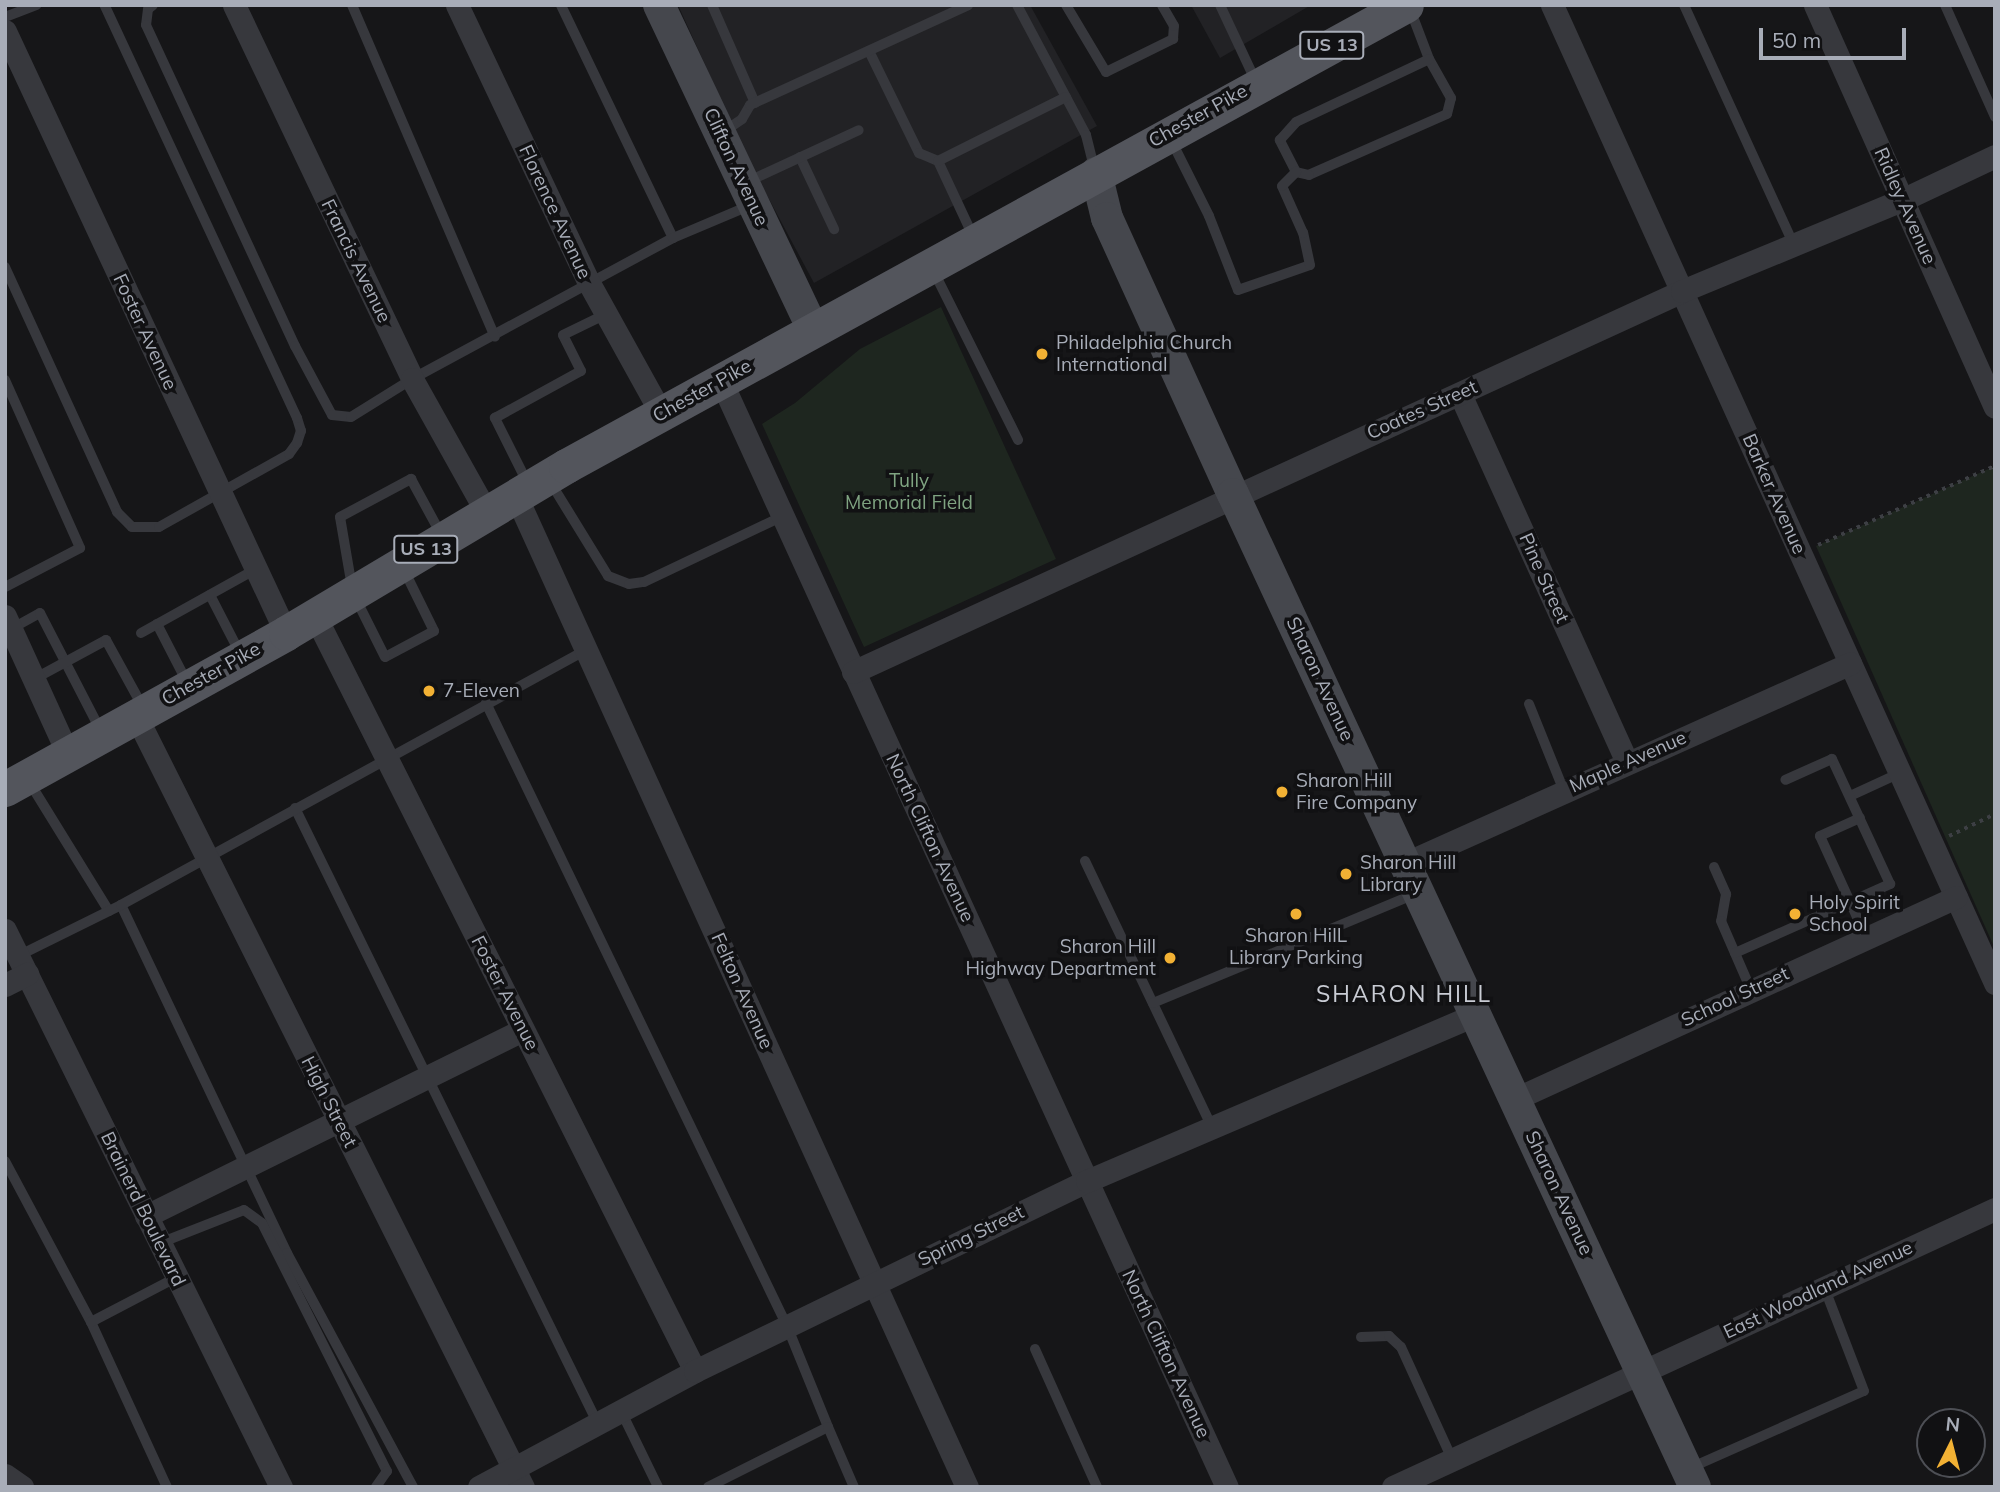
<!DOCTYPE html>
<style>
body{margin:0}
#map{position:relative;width:2000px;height:1492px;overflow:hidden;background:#161618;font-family:Mulish,sans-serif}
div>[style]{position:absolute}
.built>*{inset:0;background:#222225}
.green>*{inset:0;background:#1e261f}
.path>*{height:3.5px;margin-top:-1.75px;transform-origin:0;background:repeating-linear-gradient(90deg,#3d3f44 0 3.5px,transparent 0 8.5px)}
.lane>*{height:10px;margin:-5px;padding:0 5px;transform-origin:5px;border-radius:5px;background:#37383d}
.street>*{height:23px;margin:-11.5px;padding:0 11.5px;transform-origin:11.5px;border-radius:11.5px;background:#37383d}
.secondary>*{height:32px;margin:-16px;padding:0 16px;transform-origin:16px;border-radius:16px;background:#45474d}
.primary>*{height:35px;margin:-17.5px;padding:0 17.5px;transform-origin:17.5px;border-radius:17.5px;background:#53555c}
.dots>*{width:19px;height:19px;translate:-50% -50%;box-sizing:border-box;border:4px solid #111113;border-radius:50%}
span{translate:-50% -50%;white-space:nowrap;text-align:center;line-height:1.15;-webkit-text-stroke:7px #111113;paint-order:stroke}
.shield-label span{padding:2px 5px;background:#111113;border:2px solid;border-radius:5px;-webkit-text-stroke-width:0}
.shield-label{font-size:18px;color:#a8adb8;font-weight:700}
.street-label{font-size:19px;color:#a8adb8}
.poi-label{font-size:19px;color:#a8adb8}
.left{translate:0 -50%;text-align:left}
.right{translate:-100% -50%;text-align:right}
.park-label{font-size:19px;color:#7fa381}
.quarter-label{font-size:23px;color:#c9ccd4;letter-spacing:2px}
.frame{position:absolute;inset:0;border:7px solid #a8adb8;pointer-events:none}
.north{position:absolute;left:1916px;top:1408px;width:70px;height:70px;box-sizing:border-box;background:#111113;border:2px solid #4d4f55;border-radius:50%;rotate:6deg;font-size:19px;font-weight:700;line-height:28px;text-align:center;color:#a8adb8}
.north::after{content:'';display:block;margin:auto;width:24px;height:32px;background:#f2b134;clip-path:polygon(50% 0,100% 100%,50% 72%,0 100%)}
.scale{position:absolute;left:1759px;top:28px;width:147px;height:32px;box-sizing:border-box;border:4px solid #a8adb8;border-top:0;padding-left:9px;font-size:21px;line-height:24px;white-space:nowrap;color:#a8adb8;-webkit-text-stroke:5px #111113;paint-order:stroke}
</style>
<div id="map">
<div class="built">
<i style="clip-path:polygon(678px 5px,1030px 5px,1097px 126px,814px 283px,747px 158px)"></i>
<i style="clip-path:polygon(1191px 5px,1311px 5px,1220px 58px)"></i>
</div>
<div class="green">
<i style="clip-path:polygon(941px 307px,1056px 559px,864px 647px,762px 424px,795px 403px,860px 349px)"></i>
<i style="clip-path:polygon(1995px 466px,1995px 949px,1816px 546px)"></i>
</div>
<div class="path">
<i style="left:1818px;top:545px;width:194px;rotate:-24.1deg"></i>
<i style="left:1949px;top:836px;width:51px;rotate:-25.6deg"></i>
</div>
<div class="lane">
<i style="left:153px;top:5px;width:6px;rotate:141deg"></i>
<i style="left:148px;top:9px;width:16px;rotate:97deg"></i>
<i style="left:146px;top:25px;width:354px;rotate:65.1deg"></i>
<i style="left:295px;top:346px;width:78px;rotate:61.8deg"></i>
<i style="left:332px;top:415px;width:19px;rotate:6deg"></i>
<i style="left:351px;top:417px;width:72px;rotate:-31.9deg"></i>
<i style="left:412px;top:379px;width:297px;rotate:-28.4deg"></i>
<i style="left:673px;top:238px;width:259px;rotate:-115.7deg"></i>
<i style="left:352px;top:5px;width:361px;rotate:66.7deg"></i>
<i style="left:712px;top:5px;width:107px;rotate:66.3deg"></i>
<i style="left:1017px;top:5px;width:147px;rotate:62deg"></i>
<i style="left:1086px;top:135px;width:36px;rotate:76deg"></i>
<i style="left:1066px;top:5px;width:78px;rotate:59.2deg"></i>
<i style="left:1106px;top:72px;width:75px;rotate:-26.2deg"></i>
<i style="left:1173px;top:39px;width:13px;rotate:-86deg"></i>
<i style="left:1174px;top:26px;width:24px;rotate:-120deg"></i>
<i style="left:1220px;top:5px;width:85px;rotate:64.9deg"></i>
<i style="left:1684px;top:5px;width:264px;rotate:65.4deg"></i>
<i style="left:1945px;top:5px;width:123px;rotate:65.9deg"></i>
<i style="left:1410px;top:9px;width:53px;rotate:69.2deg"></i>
<i style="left:1429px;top:59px;width:45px;rotate:60.6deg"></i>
<i style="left:1451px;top:98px;width:16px;rotate:104deg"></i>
<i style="left:1447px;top:114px;width:151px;rotate:156.2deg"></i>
<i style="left:1309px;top:175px;width:13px;rotate:-167deg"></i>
<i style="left:1296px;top:172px;width:36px;rotate:-117deg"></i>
<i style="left:1280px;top:140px;width:24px;rotate:-48deg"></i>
<i style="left:1296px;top:122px;width:147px;rotate:-25.3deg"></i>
<i style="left:5px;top:17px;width:34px;rotate:-21deg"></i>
<i style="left:869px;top:51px;width:114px;rotate:63.9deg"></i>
<i style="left:919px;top:153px;width:21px;rotate:23deg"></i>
<i style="left:938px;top:161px;width:83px;rotate:65deg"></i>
<i style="left:723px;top:132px;width:23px;rotate:-34deg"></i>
<i style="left:742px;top:119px;width:16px;rotate:-60deg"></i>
<i style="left:750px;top:105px;width:240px;rotate:-24.6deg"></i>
<i style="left:1170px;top:138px;width:87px;rotate:63.4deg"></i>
<i style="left:1209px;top:216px;width:79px;rotate:68.6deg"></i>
<i style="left:1238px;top:290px;width:76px;rotate:-19.1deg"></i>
<i style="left:1310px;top:265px;width:33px;rotate:-102deg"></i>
<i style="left:1303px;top:233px;width:51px;rotate:-114.1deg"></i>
<i style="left:1282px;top:186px;width:20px;rotate:-45deg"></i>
<i style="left:800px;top:157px;width:80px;rotate:64.7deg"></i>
<i style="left:938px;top:161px;width:143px;rotate:-26.6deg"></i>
<i style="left:747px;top:182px;width:123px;rotate:-24.9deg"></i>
<i style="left:673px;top:238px;width:85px;rotate:-22.9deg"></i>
<i style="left:5px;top:267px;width:269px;rotate:65.4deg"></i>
<i style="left:117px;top:512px;width:21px;rotate:45deg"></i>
<i style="left:132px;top:527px;width:27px"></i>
<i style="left:159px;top:527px;width:149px;rotate:-29.3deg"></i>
<i style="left:289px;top:454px;width:14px;rotate:-54deg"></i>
<i style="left:297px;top:443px;width:13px;rotate:-72deg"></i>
<i style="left:301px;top:431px;width:14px;rotate:-107deg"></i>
<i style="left:297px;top:418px;width:456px;rotate:-115deg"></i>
<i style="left:933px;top:270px;width:190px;rotate:63.4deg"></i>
<i style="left:5px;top:380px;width:184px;rotate:65.9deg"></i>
<i style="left:80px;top:548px;width:85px;rotate:152.5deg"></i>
<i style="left:549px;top:480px;width:113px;rotate:58.4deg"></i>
<i style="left:608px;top:576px;width:22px;rotate:21deg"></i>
<i style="left:629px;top:584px;width:15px;rotate:-8deg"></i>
<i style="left:644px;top:582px;width:154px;rotate:-25.4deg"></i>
<i style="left:527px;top:482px;width:72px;rotate:-116.6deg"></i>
<i style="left:495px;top:418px;width:98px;rotate:-28.7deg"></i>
<i style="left:581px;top:371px;width:40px;rotate:-116.6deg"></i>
<i style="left:563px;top:335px;width:48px;rotate:-26deg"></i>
<i style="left:404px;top:570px;width:68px;rotate:63.8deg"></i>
<i style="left:434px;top:631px;width:55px;rotate:152deg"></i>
<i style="left:385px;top:657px;width:72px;rotate:-116.6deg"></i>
<i style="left:353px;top:593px;width:77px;rotate:-99.7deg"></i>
<i style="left:340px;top:517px;width:81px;rotate:-28.2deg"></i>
<i style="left:411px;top:479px;width:65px;rotate:61.5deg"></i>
<i style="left:210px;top:595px;width:68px;rotate:62.7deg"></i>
<i style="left:157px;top:624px;width:68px;rotate:62.7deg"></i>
<i style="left:11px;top:629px;width:33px;rotate:-29deg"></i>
<i style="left:40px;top:613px;width:133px;rotate:62.7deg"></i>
<i style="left:141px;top:633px;width:132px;rotate:-29.1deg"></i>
<i style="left:34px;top:679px;width:82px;rotate:-28.4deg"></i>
<i style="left:106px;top:640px;width:79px;rotate:61.2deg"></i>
<i style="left:486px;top:703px;width:692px;rotate:64.21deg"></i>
<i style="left:787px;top:1326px;width:109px;rotate:67.9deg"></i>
<i style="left:1529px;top:704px;width:94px;rotate:68.1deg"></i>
<i style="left:28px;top:780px;width:154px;rotate:58.3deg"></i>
<i style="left:1850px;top:796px;width:55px;rotate:-24.7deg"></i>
<i style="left:295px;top:808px;width:686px;rotate:63.81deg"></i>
<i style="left:1860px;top:818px;width:44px;rotate:155.8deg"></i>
<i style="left:1820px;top:836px;width:111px;rotate:65.5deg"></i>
<i style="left:1085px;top:861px;width:295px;rotate:64.5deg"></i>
<i style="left:1714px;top:867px;width:30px;rotate:66deg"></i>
<i style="left:1726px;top:894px;width:27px;rotate:100deg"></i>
<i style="left:1721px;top:921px;width:75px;rotate:66.5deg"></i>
<i style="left:121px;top:905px;width:386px;rotate:64.5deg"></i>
<i style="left:287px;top:1253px;width:266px;rotate:61.7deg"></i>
<i style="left:1735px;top:953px;width:170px;rotate:-24deg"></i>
<i style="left:1890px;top:884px;width:138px;rotate:-114.9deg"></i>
<i style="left:1832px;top:759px;width:51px;rotate:155.9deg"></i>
<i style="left:18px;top:956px;width:115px;rotate:-26.3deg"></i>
<i style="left:121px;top:905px;width:530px;rotate:-28.74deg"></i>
<i style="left:1153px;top:1003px;width:284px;rotate:-22.6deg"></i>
<i style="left:5px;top:1161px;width:183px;rotate:61.9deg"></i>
<i style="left:91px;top:1322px;width:182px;rotate:65.3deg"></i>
<i style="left:160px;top:1243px;width:90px;rotate:-21.4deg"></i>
<i style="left:244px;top:1210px;width:22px;rotate:36deg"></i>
<i style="left:262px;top:1223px;width:278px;rotate:63.3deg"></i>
<i style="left:387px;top:1471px;width:19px;rotate:125deg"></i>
<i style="left:91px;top:1322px;width:97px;rotate:-27.6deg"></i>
<i style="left:1361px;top:1337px;width:28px;rotate:-2deg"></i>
<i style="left:1389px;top:1336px;width:16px;rotate:43deg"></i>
<i style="left:1401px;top:1347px;width:123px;rotate:65.5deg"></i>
<i style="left:1035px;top:1349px;width:151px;rotate:65.8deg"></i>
<i style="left:621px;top:1411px;width:85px;rotate:64deg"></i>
<i style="left:1690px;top:1468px;width:190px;rotate:-23.9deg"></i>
<i style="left:1864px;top:1391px;width:111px;rotate:-111deg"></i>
<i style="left:708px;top:1487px;width:134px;rotate:-26.6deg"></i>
<i style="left:828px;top:1427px;width:65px;rotate:66.6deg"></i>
</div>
<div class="street">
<i style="left:234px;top:5px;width:414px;rotate:64.5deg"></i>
<i style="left:412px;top:379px;width:154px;rotate:60.8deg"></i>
<i style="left:457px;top:5px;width:308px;rotate:64.6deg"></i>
<i style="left:589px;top:283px;width:149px;rotate:61deg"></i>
<i style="left:1552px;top:5px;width:1074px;rotate:65.63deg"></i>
<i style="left:1815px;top:5px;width:440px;rotate:65.9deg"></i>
<i style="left:5px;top:31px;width:664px;rotate:64.98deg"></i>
<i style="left:721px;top:381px;width:1216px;rotate:65.42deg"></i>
<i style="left:1460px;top:394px;width:404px;rotate:65.6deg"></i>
<i style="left:516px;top:496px;width:1089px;rotate:65.53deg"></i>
<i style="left:5px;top:616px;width:152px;rotate:65.5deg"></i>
<i style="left:315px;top:616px;width:845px;rotate:63.28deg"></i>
<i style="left:853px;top:672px;width:912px;rotate:-24.68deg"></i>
<i style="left:1682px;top:291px;width:238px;rotate:-22.5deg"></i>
<i style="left:1902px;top:200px;width:103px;rotate:-25.3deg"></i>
<i style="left:136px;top:716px;width:863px;rotate:63.35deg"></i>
<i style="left:1406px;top:863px;width:487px;rotate:-24.2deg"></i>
<i style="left:5px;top:930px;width:622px;rotate:63.64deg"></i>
<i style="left:5px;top:985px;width:25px;rotate:-27deg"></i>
<i style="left:1515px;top:1099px;width:485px;rotate:-24.6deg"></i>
<i style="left:146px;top:1216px;width:420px;rotate:-26.3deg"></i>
<i style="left:5px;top:1475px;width:21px;rotate:35deg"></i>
<i style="left:479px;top:1487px;width:245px;rotate:-28.2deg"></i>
<i style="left:695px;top:1371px;width:436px;rotate:-25.9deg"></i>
<i style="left:1087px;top:1181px;width:423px;rotate:-23.2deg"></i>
<i style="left:1393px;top:1487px;width:663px;rotate:-24.79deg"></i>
</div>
<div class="secondary">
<i style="left:659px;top:5px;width:359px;rotate:64.6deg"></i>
<i style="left:1096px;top:173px;width:46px;rotate:76.3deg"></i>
<i style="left:1107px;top:218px;width:303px;rotate:65.5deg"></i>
<i style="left:1233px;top:494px;width:1095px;rotate:65.05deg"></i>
</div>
<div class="primary">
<i style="left:5px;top:789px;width:321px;rotate:-29deg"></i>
<i style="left:286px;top:633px;width:326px;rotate:-30.8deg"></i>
<i style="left:566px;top:466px;width:958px;rotate:-28.76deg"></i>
</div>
<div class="dots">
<i style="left:1042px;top:354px;background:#f2b134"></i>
<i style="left:429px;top:691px;background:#f2b134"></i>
<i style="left:1282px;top:792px;background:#f2b134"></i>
<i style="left:1346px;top:874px;background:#f2b134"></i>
<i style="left:1296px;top:914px;background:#f2b134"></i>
<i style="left:1795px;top:914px;background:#f2b134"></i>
<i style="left:1170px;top:958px;background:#f2b134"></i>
</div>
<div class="shield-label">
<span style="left:1332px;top:45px">US 13</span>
<span style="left:426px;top:549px">US 13</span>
</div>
<div class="street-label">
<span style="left:1198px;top:116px;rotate:-29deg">Chester Pike</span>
<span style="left:736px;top:167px;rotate:65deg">Clifton Avenue</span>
<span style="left:1905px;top:206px;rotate:66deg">Ridley Avenue</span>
<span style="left:555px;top:212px;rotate:65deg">Florence Avenue</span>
<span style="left:356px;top:261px;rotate:64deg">Francis Avenue</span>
<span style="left:145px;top:332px;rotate:65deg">Foster Avenue</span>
<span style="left:702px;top:391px;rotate:-29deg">Chester Pike</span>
<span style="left:1422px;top:410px;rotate:-24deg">Coates Street</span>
<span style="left:1774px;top:494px;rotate:66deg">Barker Avenue</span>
<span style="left:1544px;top:578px;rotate:66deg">Pine Street</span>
<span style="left:211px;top:674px;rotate:-29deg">Chester Pike</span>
<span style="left:1320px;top:679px;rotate:65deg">Sharon Avenue</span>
<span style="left:1628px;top:762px;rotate:-24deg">Maple Avenue</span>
<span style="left:930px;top:838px;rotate:65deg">North Clifton Avenue</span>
<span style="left:742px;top:991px;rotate:66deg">Felton Avenue</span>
<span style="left:505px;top:993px;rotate:63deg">Foster Avenue</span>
<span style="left:1735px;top:997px;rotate:-25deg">School Street</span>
<span style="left:329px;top:1102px;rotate:63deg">High Street</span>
<span style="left:1559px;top:1193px;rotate:65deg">Sharon Avenue</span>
<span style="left:143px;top:1209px;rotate:64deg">Brainerd Boulevard</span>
<span style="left:971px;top:1236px;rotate:-26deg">Spring Street</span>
<span style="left:1818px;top:1290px;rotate:-25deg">East Woodland Avenue</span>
<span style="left:1166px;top:1354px;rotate:65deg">North Clifton Avenue</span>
</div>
<div class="poi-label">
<span class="left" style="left:1056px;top:354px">Philadelphia Church<br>International</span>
<span class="left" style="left:443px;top:691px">7-Eleven</span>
<span class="left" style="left:1296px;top:792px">Sharon Hill<br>Fire Company</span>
<span class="left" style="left:1360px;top:874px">Sharon Hill<br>Library</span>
<span class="left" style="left:1809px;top:914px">Holy Spirit<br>School</span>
<span style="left:1296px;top:947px">Sharon HilL<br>Library Parking</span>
<span class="right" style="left:1156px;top:958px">Sharon Hill<br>Highway Department</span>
</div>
<div class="park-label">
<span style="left:909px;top:492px">Tully<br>Memorial Field</span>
</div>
<div class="quarter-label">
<span style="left:1404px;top:994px">SHARON HILL</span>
</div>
<div class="frame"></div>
<div class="north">N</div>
<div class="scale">50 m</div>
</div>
